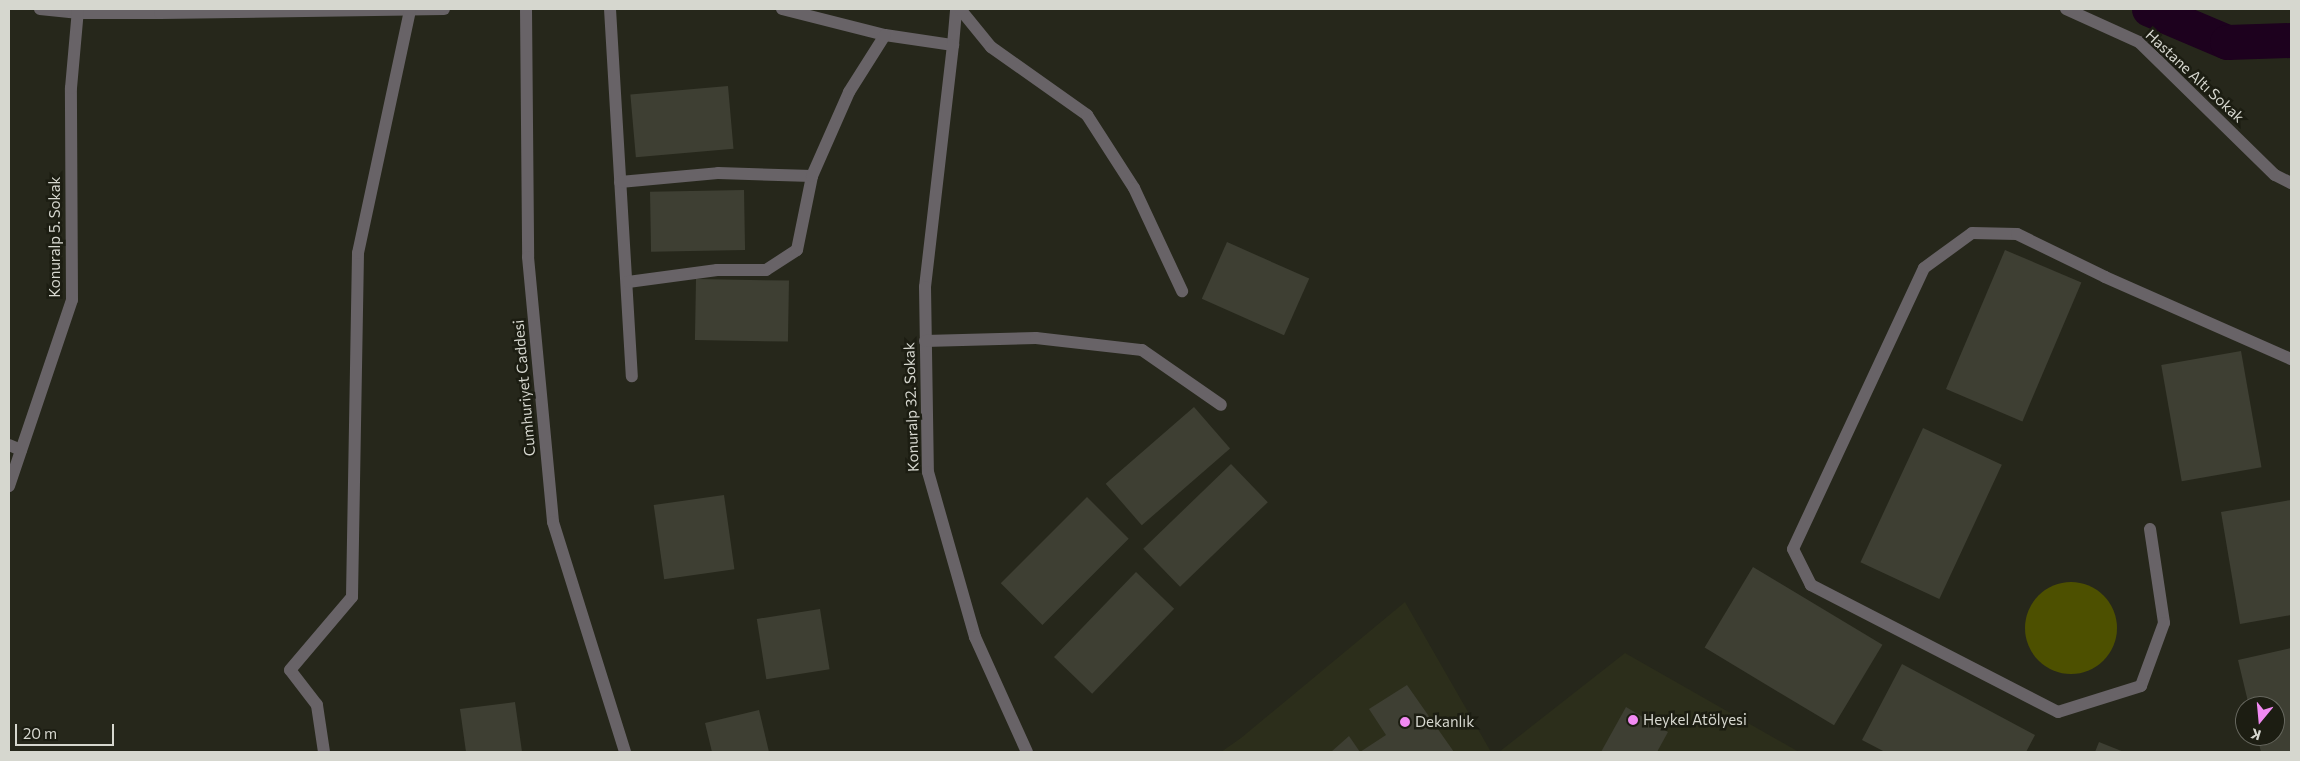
<!DOCTYPE html>
<meta charset="utf-8">
<style>
body{margin:0}
#map{position:relative;width:2300px;height:761px;overflow:hidden;background:#26271b;font-family:Commissioner,sans-serif}
div>[style]{position:absolute}
.built>*{inset:0;background:#2c2e1b}
.green>*{inset:0;background:#4d5000}
.round{border-radius:50%}
.canal>*{height:35px;margin:-17.5px;padding:0 17.5px;transform-origin:17.5px;border-radius:17.5px;background:#1d011e}
.building>*{inset:0;background:#3e3f33;transform-origin:0 0}
.minor>*{height:12px;margin:-6px;padding:0 6px;transform-origin:6px;border-radius:6px;background:#686367}
.dots>*{width:14px;height:14px;translate:-50% -50%;box-sizing:border-box;border:2px solid #1c1d12;border-radius:50%}
span{translate:-50% -50%;white-space:nowrap;text-align:center;line-height:1.15;-webkit-text-stroke:5px #1c1d12;paint-order:stroke}
.street-label{font-size:15px;color:#d6d7cf}
.poi-label{font-size:15px;color:#d6d7cf}
.left{translate:0 -50%;text-align:left}
.frame{position:absolute;inset:0;border:10px solid #d6d7cf;pointer-events:none}
.north{position:absolute;left:2235px;top:696px;width:50px;height:50px;box-sizing:border-box;background:#1c1d12;border:1px solid #66675e;border-radius:50%;rotate:197deg;font-size:14px;font-weight:700;line-height:20px;text-align:center;color:#d6d7cf}
.north::after{content:'';display:block;margin:auto;width:18px;height:22px;background:#f28af3;clip-path:polygon(50% 0,100% 100%,50% 72%,0 100%)}
.scale{position:absolute;left:15px;top:724px;width:99px;height:22px;box-sizing:border-box;border:2px solid #d6d7cf;border-top:0;padding-left:6px;font-size:15px;line-height:18px;white-space:nowrap;color:#d6d7cf;-webkit-text-stroke:4px #1c1d12;paint-order:stroke}
</style>
<div id="map">
<div class="built">
<i style="clip-path:polygon(1405px 602px,1491px 752px,1221px 752px,1241px 738px)"></i>
<i style="clip-path:polygon(1625px 653px,1799px 752px,1499px 752px)"></i>
</div>
<div class="green">
<i class="round" style="left:2025px;top:582px;width:92px;height:92px"></i>
</div>
<div class="canal">
<i style="left:2149px;top:9px;width:85px;rotate:22.9deg"></i>
<i style="left:2227px;top:42px;width:64px;rotate:-1.8deg"></i>
</div>
<div class="building">
<i style="left:728px;top:86px;width:63px;height:98px;rotate:85deg"></i>
<i style="left:744px;top:190px;width:60px;height:94px;rotate:89deg"></i>
<i style="left:1227px;top:242px;width:90px;height:62px;rotate:24deg"></i>
<i style="left:2005px;top:250px;width:83px;height:151px;rotate:23deg"></i>
<i style="left:696px;top:279px;width:93px;height:61px;rotate:1deg"></i>
<i style="left:2241px;top:351px;width:118px;height:81px;rotate:80deg"></i>
<i style="left:1194px;top:407px;width:55px;height:117px;rotate:49deg"></i>
<i style="left:1923px;top:428px;width:87px;height:148px;rotate:25deg"></i>
<i style="left:1231px;top:464px;width:53px;height:122px;rotate:46deg"></i>
<i style="left:724px;top:495px;width:75px;height:71px;rotate:82deg"></i>
<i style="left:1087px;top:497px;width:59px;height:122px;rotate:45deg"></i>
<i style="clip-path:polygon(2291px 500px,2291px 615px,2240px 624px,2221px 512px)"></i>
<i style="left:1753px;top:567px;width:151px;height:94px;rotate:31deg"></i>
<i style="left:1136px;top:572px;width:53px;height:118px;rotate:44deg"></i>
<i style="left:820px;top:609px;width:61px;height:64px;rotate:81deg"></i>
<i style="clip-path:polygon(2291px 648px,2291px 752px,2261px 752px,2257px 736px,2275px 736px,2275px 706px,2249px 706px,2238px 660px)"></i>
<i style="clip-path:polygon(1902px 664px,2035px 735px,2026px 752px,1885px 752px,1862px 740px)"></i>
<i style="clip-path:polygon(1407px 685px,1454px 752px,1360px 752px,1386px 735px,1369px 709px)"></i>
<i style="clip-path:polygon(515px 702px,522px 752px,466px 752px,460px 709px)"></i>
<i style="clip-path:polygon(1626px 707px,1668px 732px,1657px 752px,1601px 752px)"></i>
<i style="clip-path:polygon(759px 710px,769px 752px,712px 752px,705px 723px)"></i>
<i style="clip-path:polygon(1349px 736px,1360px 752px,1331px 752px)"></i>
<i style="clip-path:polygon(2099px 742px,2124px 752px,2095px 752px)"></i>
</div>
<div class="minor">
<i style="left:40px;top:9px;width:37px;rotate:6deg"></i>
<i style="left:77px;top:13px;width:83px"></i>
<i style="left:160px;top:13px;width:284px;rotate:-0.8deg"></i>
<i style="left:526px;top:9px;width:248px;rotate:89.5deg"></i>
<i style="left:528px;top:257px;width:266px;rotate:84.6deg"></i>
<i style="left:553px;top:522px;width:241px;rotate:72.6deg"></i>
<i style="left:610px;top:9px;width:368px;rotate:86.6deg"></i>
<i style="left:782px;top:9px;width:106px;rotate:14.2deg"></i>
<i style="left:885px;top:35px;width:69px;rotate:8.4deg"></i>
<i style="left:953px;top:45px;width:36px;rotate:-85deg"></i>
<i style="left:960px;top:9px;width:49px;rotate:50.8deg"></i>
<i style="left:991px;top:47px;width:118px;rotate:35.3deg"></i>
<i style="left:1087px;top:115px;width:87px;rotate:57.2deg"></i>
<i style="left:1134px;top:188px;width:114px;rotate:65deg"></i>
<i style="left:2066px;top:9px;width:80px;rotate:24.3deg"></i>
<i style="left:2139px;top:42px;width:190px;rotate:44.4deg"></i>
<i style="left:2275px;top:175px;width:18px;rotate:27deg"></i>
<i style="left:953px;top:45px;width:244px;rotate:96.6deg"></i>
<i style="left:925px;top:287px;width:185px;rotate:89.1deg"></i>
<i style="left:928px;top:472px;width:172px;rotate:74.1deg"></i>
<i style="left:975px;top:637px;width:126px;rotate:65.7deg"></i>
<i style="left:620px;top:182px;width:98px;rotate:-5.2deg"></i>
<i style="left:718px;top:173px;width:94px;rotate:1.8deg"></i>
<i style="left:628px;top:282px;width:90px;rotate:-7.7deg"></i>
<i style="left:717px;top:270px;width:49px"></i>
<i style="left:766px;top:270px;width:37px;rotate:-33deg"></i>
<i style="left:797px;top:250px;width:76px;rotate:-78.5deg"></i>
<i style="left:812px;top:176px;width:92px;rotate:-66.2deg"></i>
<i style="left:849px;top:92px;width:67px;rotate:-57.7deg"></i>
<i style="left:925px;top:341px;width:111px;rotate:-1.5deg"></i>
<i style="left:1036px;top:338px;width:107px;rotate:6.5deg"></i>
<i style="left:1142px;top:350px;width:96px;rotate:34.8deg"></i>
<i style="left:9px;top:445px;width:13px;rotate:23deg"></i>
<i style="left:9px;top:486px;width:196px;rotate:-71.3deg"></i>
<i style="left:72px;top:300px;width:212px;rotate:-90.3deg"></i>
<i style="left:71px;top:88px;width:79px;rotate:-84.9deg"></i>
<i style="left:2150px;top:529px;width:95px;rotate:81.5deg"></i>
<i style="left:2164px;top:623px;width:67px;rotate:110.1deg"></i>
<i style="left:2141px;top:686px;width:87px;rotate:162.6deg"></i>
<i style="left:2058px;top:712px;width:278px;rotate:-152.8deg"></i>
<i style="left:1811px;top:585px;width:40px;rotate:-116.6deg"></i>
<i style="left:1793px;top:549px;width:310px;rotate:-65deg"></i>
<i style="left:1924px;top:268px;width:59px;rotate:-36.1deg"></i>
<i style="left:1972px;top:233px;width:45px;rotate:1.3deg"></i>
<i style="left:2017px;top:234px;width:98px;rotate:26deg"></i>
<i style="left:2105px;top:277px;width:203px;rotate:23.8deg"></i>
<i style="left:324px;top:752px;width:48px;rotate:-98.5deg"></i>
<i style="left:317px;top:705px;width:44px;rotate:-127.6deg"></i>
<i style="left:290px;top:670px;width:96px;rotate:-49.7deg"></i>
<i style="left:352px;top:597px;width:344px;rotate:-89deg"></i>
<i style="left:358px;top:253px;width:248px;rotate:-77.9deg"></i>
</div>
<div class="dots">
<i style="left:1633px;top:720px;background:#f28af3"></i>
<i style="left:1405px;top:722px;background:#f28af3"></i>
</div>
<div class="street-label">
<span style="left:2195px;top:76px;rotate:43deg">Hastane Altı Sokak</span>
<span style="left:55px;top:237px;rotate:-90deg">Konuralp 5. Sokak</span>
<span style="left:524px;top:388px;rotate:-95deg">Cumhuriyet Caddesi</span>
<span style="left:911px;top:407px;rotate:-92deg">Konuralp 32. Sokak</span>
</div>
<div class="poi-label">
<span class="left" style="left:1643px;top:720px">Heykel Atölyesi</span>
<span class="left" style="left:1415px;top:722px">Dekanlık</span>
</div>
<div class="frame"></div>
<div class="north">K</div>
<div class="scale">20 m</div>
</div>
